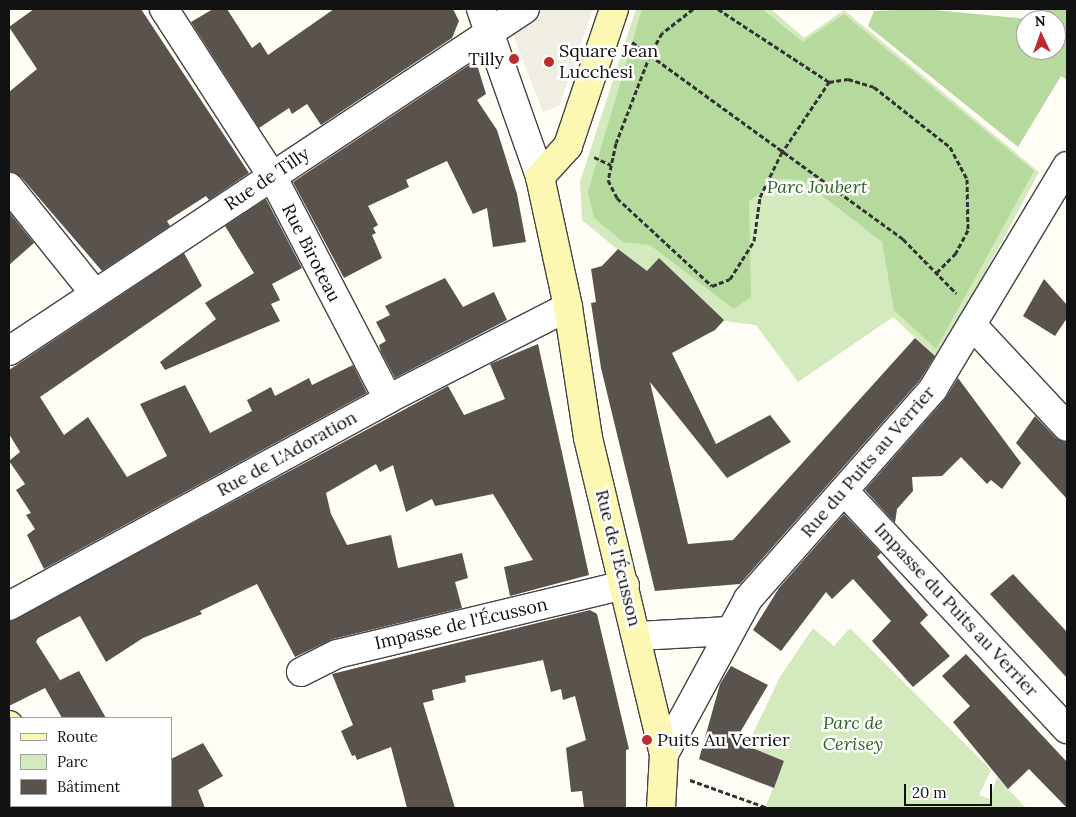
<!DOCTYPE html>
<meta charset="utf-8">
<style>
body{margin:0}
#map{position:relative;width:1076px;height:817px;overflow:hidden;background:#fffdf5;font-family:Lora,serif}
div>[style]{position:absolute}
.green>*{inset:0;background:#d3e9be}
.forest>*{inset:0;background:#b6d99e}
.plaza>*{inset:0;background:#f0ede2}
.building>*{inset:0;background:#59524d}
.path>*{height:3px;margin-top:-1.5px;transform-origin:0;background:repeating-linear-gradient(90deg,#333 0 5px,transparent 0 7.5px)}
.roads{filter:drop-shadow(1px 0 #444) drop-shadow(-1px 0 #444) drop-shadow(0 1px #444) drop-shadow(0 -1px #444)}
.street>*{height:28px;margin:-14px;padding:0 14px;transform-origin:14px;border-radius:14px;background:#fff}
.secondary>*{height:28px;margin:-14px;padding:0 14px;transform-origin:14px;border-radius:14px;background:#fcf7b3}
.dots>*{width:14px;height:14px;translate:-50% -50%;box-sizing:border-box;border:2px solid #fff;border-radius:50%}
span{translate:-50% -50%;white-space:nowrap;text-align:center;line-height:1.15;-webkit-text-stroke:5px #fff;paint-order:stroke}
.poi-label{font-size:18px;color:#111}
.left{translate:0 -50%;text-align:left}
.right{translate:-100% -50%;text-align:right}
.street-label{font-size:18px;color:#111}
.park-label{font-size:18px;color:#2d6722;font-style:italic}
.frame{position:absolute;inset:0;border:10px solid #111;pointer-events:none}
.legend{position:absolute;left:10px;top:717px;width:162px;height:90px;box-sizing:border-box;background:#fff;border:1px solid #a0a0a0;margin:0;padding:6px 9px;list-style:none;font-size:15px;color:#111}
.legend li{display:flex;align-items:center;gap:10px;height:25px}
.legend b{width:25px;border:1px solid #a0a0a0}
.north{position:absolute;left:1016px;top:10px;width:50px;height:50px;box-sizing:border-box;background:#fff;border:1px solid #a0a0a0;border-radius:50%;rotate:357deg;font-size:14px;font-weight:700;line-height:20px;text-align:center;color:#111}
.north::after{content:'';display:block;margin:auto;width:18px;height:22px;background:#bd2c2d;clip-path:polygon(50% 0,100% 100%,50% 72%,0 100%)}
.scale{position:absolute;left:904px;top:784px;width:88px;height:22px;box-sizing:border-box;border:2px solid #111;border-top:0;padding-left:6px;font-size:15px;line-height:18px;white-space:nowrap;color:#111;-webkit-text-stroke:4px #fff;paint-order:stroke}
</style>
<div id="map">
<div class="green">
<i style="clip-path:polygon(636px 9px,771px 9px,804px 38px,844px 10px,1039px 172px,956px 327px,936px 357px,893px 317px,798px 382px,756px 325px,724px 321px,715px 330px,582px 220px,580px 182px)"></i>
<i style="clip-path:polygon(813px 628px,834px 646px,850px 628px,991px 770px,979px 795px,990px 799px,997px 777px,1026px 808px,765px 808px,784px 761px,747px 746px,780px 677px)"></i>
</div>
<div class="forest">
<i style="clip-path:polygon(642px 9px,762px 9px,803px 42px,844px 14px,1034px 171px,936px 349px,894px 310px,882px 242px,802px 180px,781px 179px,749px 201px,751px 297px,734px 309px,650px 245px,623px 242px,594px 218px,588px 192px)"></i>
<i style="clip-path:polygon(evenodd,923px 9px,1028px 19px,1049px 9px,1067px 9px,1067px 80px,1061px 76px,1018px 147px,868px 26px,874px 11px,923px 9px,1026px 20px,1056px 20px,1056px 50px,1026px 50px,1026px 20px)"></i>
</div>
<div class="plaza">
<i style="clip-path:polygon(539px 9px,593px 9px,559px 106px,543px 112px,512px 32px,514px 25px)"></i>
</div>
<div class="building">
<i style="clip-path:polygon(34px 9px,141px 9px,249px 173px,209px 200px,206px 196px,167px 221px,170px 226px,102px 271px,21px 177px,9px 172px,9px 92px,37px 69px,9px 27px)"></i>
<i style="clip-path:polygon(213px 9px,227px 9px,252px 48px,260px 42px,268px 55px,334px 9px,453px 9px,459px 21px,452px 38px,321px 125px,307px 104px,292px 114px,289px 108px,259px 128px,191px 22px)"></i>
<i style="clip-path:polygon(472px 63px,478px 68px,486px 94px,477px 100px,497px 130px,517px 194px,526px 242px,493px 247px,487px 208px,473px 214px,447px 161px,406px 180px,409px 187px,368px 206px,378px 225px,373px 228px,376px 233px,372px 235px,382px 258px,344px 278px,293px 182px)"></i>
<i style="clip-path:polygon(266px 199px,302px 268px,272px 284px,280px 300px,271px 304px,280px 321px,165px 370px,160px 362px,216px 319px,205px 303px,254px 273px,225px 226px)"></i>
<i style="clip-path:polygon(9px 212px,34px 243px,9px 265px)"></i>
<i style="clip-path:polygon(618px 249px,647px 271px,659px 258px,724px 320px,715px 330px,672px 353px,716px 444px,770px 415px,791px 442px,727px 478px,650px 382px,688px 544px,733px 540px,915px 338px,935px 356px,920px 380px,740px 584px,655px 591px,601px 368px,591px 303px,596px 302px,591px 269px,602px 266px)"></i>
<i style="clip-path:polygon(184px 253px,202px 286px,40px 397px,64px 435px,88px 417px,127px 477px,167px 456px,140px 404px,185px 385px,210px 433px,252px 411px,247px 400px,271px 387px,275px 396px,309px 378px,312px 385px,353px 365px,367px 393px,44px 569px,27px 535px,35px 529px,26px 515px,31px 513px,16px 490px,25px 484px,9px 461px,20px 452px,9px 434px,9px 370px)"></i>
<i style="clip-path:polygon(445px 278px,463px 307px,494px 292px,507px 320px,395px 378px,381px 352px,379px 345px,386px 341px,376px 322px,390px 315px,385px 306px)"></i>
<i style="clip-path:polygon(1044px 279px,1067px 305px,1067px 318px,1055px 336px,1023px 316px)"></i>
<i style="clip-path:polygon(538px 344px,589px 575px,510px 596px,504px 567px,533px 560px,493px 494px,435px 506px,432px 499px,406px 512px,393px 465px,380px 472px,376px 464px,326px 493px,331px 514px,347px 545px,391px 535px,398px 568px,462px 553px,468px 578px,455px 582px,462px 608px,333px 639px,295px 657px,257px 584px,200px 611px,202px 614px,143px 638px,106px 662px,80px 616px,38px 638px,36px 642px,60px 680px,50px 685px,79px 671px,106px 718px,62px 718px,45px 688px,9px 706px,9px 622px,448px 386px,464px 415px,505px 399px,490px 364px)"></i>
<i style="clip-path:polygon(958px 378px,1021px 463px,1002px 489px,991px 480px,987px 484px,961px 457px,942px 476px,912px 477px,913px 491px,897px 509px,895px 523px,865px 490px,945px 399px)"></i>
<i style="clip-path:polygon(1035px 416px,1056px 438px,1067px 443px,1067px 499px,1016px 443px)"></i>
<i style="clip-path:polygon(844px 514px,881px 553px,877px 557px,928px 615px,920px 623px,950px 656px,913px 687px,872px 641px,891px 621px,853px 579px,832px 599px,826px 592px,781px 651px,753px 630px,779px 588px)"></i>
<i style="clip-path:polygon(1013px 574px,1067px 632px,1067px 678px,990px 594px)"></i>
<i style="clip-path:polygon(590px 610px,597px 614px,629px 749px,626px 750px,626px 808px,584px 808px,582px 791px,571px 792px,566px 748px,586px 740px,575px 696px,563px 700px,561px 689px,551px 692px,543px 660px,465px 676px,466px 682px,432px 690px,434px 700px,423px 703px,455px 808px,407px 808px,391px 747px,357px 760px,355px 755px,352px 756px,341px 731px,353px 725px,332px 674px)"></i>
<i style="clip-path:polygon(966px 654px,1067px 762px,1067px 808px,1029px 769px,1008px 789px,953px 722px,970px 706px,942px 676px)"></i>
<i style="clip-path:polygon(731px 666px,768px 685px,735px 741px,784px 761px,774px 788px,699px 759px,720px 684px)"></i>
<i style="clip-path:polygon(203px 743px,223px 776px,198px 790px,205px 808px,171px 808px,171px 759px)"></i>
</div>
<div class="path">
<i style="left:693px;top:9px;width:39px;rotate:142deg"></i>
<i style="left:662px;top:33px;width:25px;rotate:119deg"></i>
<i style="left:650px;top:55px;width:94px;rotate:111.1deg"></i>
<i style="left:616px;top:143px;width:38px;rotate:102deg"></i>
<i style="left:608px;top:180px;width:20px;rotate:63deg"></i>
<i style="left:617px;top:198px;width:129px;rotate:42.8deg"></i>
<i style="left:712px;top:286px;width:19px;rotate:-21deg"></i>
<i style="left:730px;top:279px;width:45px;rotate:-57.7deg"></i>
<i style="left:754px;top:241px;width:44px;rotate:-82.2deg"></i>
<i style="left:760px;top:197px;width:48px;rotate:-64deg"></i>
<i style="left:781px;top:154px;width:87px;rotate:-56.3deg"></i>
<i style="left:718px;top:9px;width:133px;rotate:33.3deg"></i>
<i style="left:829px;top:82px;width:19px;rotate:-9deg"></i>
<i style="left:848px;top:79px;width:27px;rotate:17deg"></i>
<i style="left:874px;top:87px;width:97px;rotate:38.3deg"></i>
<i style="left:950px;top:147px;width:36px;rotate:62deg"></i>
<i style="left:967px;top:179px;width:51px;rotate:88.9deg"></i>
<i style="left:968px;top:230px;width:26px;rotate:118deg"></i>
<i style="left:956px;top:253px;width:27px;rotate:135deg"></i>
<i style="left:632px;top:42px;width:335px;rotate:36deg"></i>
<i style="left:903px;top:239px;width:76px;rotate:45.5deg"></i>
<i style="left:594px;top:157px;width:19px;rotate:25deg"></i>
<i style="left:690px;top:780px;width:83px;rotate:19.7deg"></i>
</div>
<div class="roads">
<div class="street">
<i style="left:164px;top:9px;width:199px;rotate:57.1deg"></i>
<i style="left:272px;top:176px;width:251px;rotate:62.5deg"></i>
<i style="left:481px;top:9px;width:178px;rotate:70.6deg"></i>
<i style="left:9px;top:187px;width:137px;rotate:51.2deg"></i>
<i style="left:972px;top:325px;width:139px;rotate:47deg"></i>
<i style="left:9px;top:351px;width:619px;rotate:-33.54deg"></i>
<i style="left:844px;top:491px;width:326px;rotate:46.9deg"></i>
<i style="left:9px;top:606px;width:432px;rotate:-28.6deg"></i>
<i style="left:388px;top:399px;width:202px;rotate:-27.1deg"></i>
<i style="left:638px;top:636px;width:91px;rotate:-3.1deg"></i>
<i style="left:301px;top:672px;width:40px;rotate:-26.6deg"></i>
<i style="left:337px;top:654px;width:296px;rotate:-13.5deg"></i>
<i style="left:664px;top:754px;width:176px;rotate:-61.5deg"></i>
<i style="left:748px;top:599px;width:280px;rotate:-48.6deg"></i>
<i style="left:933px;top:389px;width:260px;rotate:-59deg"></i>
</div>
<div class="secondary">
<i style="left:614px;top:9px;width:145px;rotate:108.6deg"></i>
<i style="left:568px;top:146px;width:42px;rotate:132.1deg"></i>
<i style="left:540px;top:177px;width:133px;rotate:77.8deg"></i>
<i style="left:568px;top:307px;width:133px;rotate:81.3deg"></i>
<i style="left:588px;top:438px;width:325px;rotate:76.5deg"></i>
<i style="left:664px;top:754px;width:54px;rotate:93.2deg"></i>
<i style="left:9px;top:725px;width:4px;rotate:63deg"></i>
<i style="left:56px;top:806px;width:3px;rotate:45deg"></i>
</div>
</div>
<div class="dots">
<i style="left:514px;top:59px;background:#bd2c2d"></i>
<i style="left:549px;top:62px;background:#bd2c2d"></i>
<i style="left:647px;top:740px;background:#bd2c2d"></i>
</div>
<div class="poi-label">
<span class="left" style="left:559px;top:62px">Square Jean<br>Lucchesi</span>
<span class="right" style="left:504px;top:59px">Tilly</span>
<span class="left" style="left:657px;top:740px">Puits Au Verrier</span>
</div>
<div class="street-label">
<span style="left:267px;top:179px;rotate:-34deg">Rue de Tilly</span>
<span style="left:311px;top:253px;rotate:63deg">Rue Biroteau</span>
<span style="left:287px;top:454px;rotate:-29deg">Rue de L'Adoration</span>
<span style="left:868px;top:462px;rotate:-49deg">Rue du Puits au Verrier</span>
<span style="left:618px;top:558px;rotate:76deg">Rue de l'Écusson</span>
<span style="left:956px;top:610px;rotate:47deg">Impasse du Puits au Verrier</span>
<span style="left:461px;top:624px;rotate:-13deg">Impasse de l'Écusson</span>
</div>
<div class="park-label">
<span style="left:817px;top:187px">Parc Joubert</span>
<span style="left:853px;top:734px">Parc de<br>Cerisey</span>
</div>
<div class="frame"></div>
<ul class="legend">
<li><b style="height:6px;background:#fcf7b3"></b>Route</li>
<li><b style="height:14px;background:#d3e9be"></b>Parc</li>
<li><b style="height:14px;background:#59524d"></b>Bâtiment</li>
</ul>
<div class="north">N</div>
<div class="scale">20 m</div>
</div>
